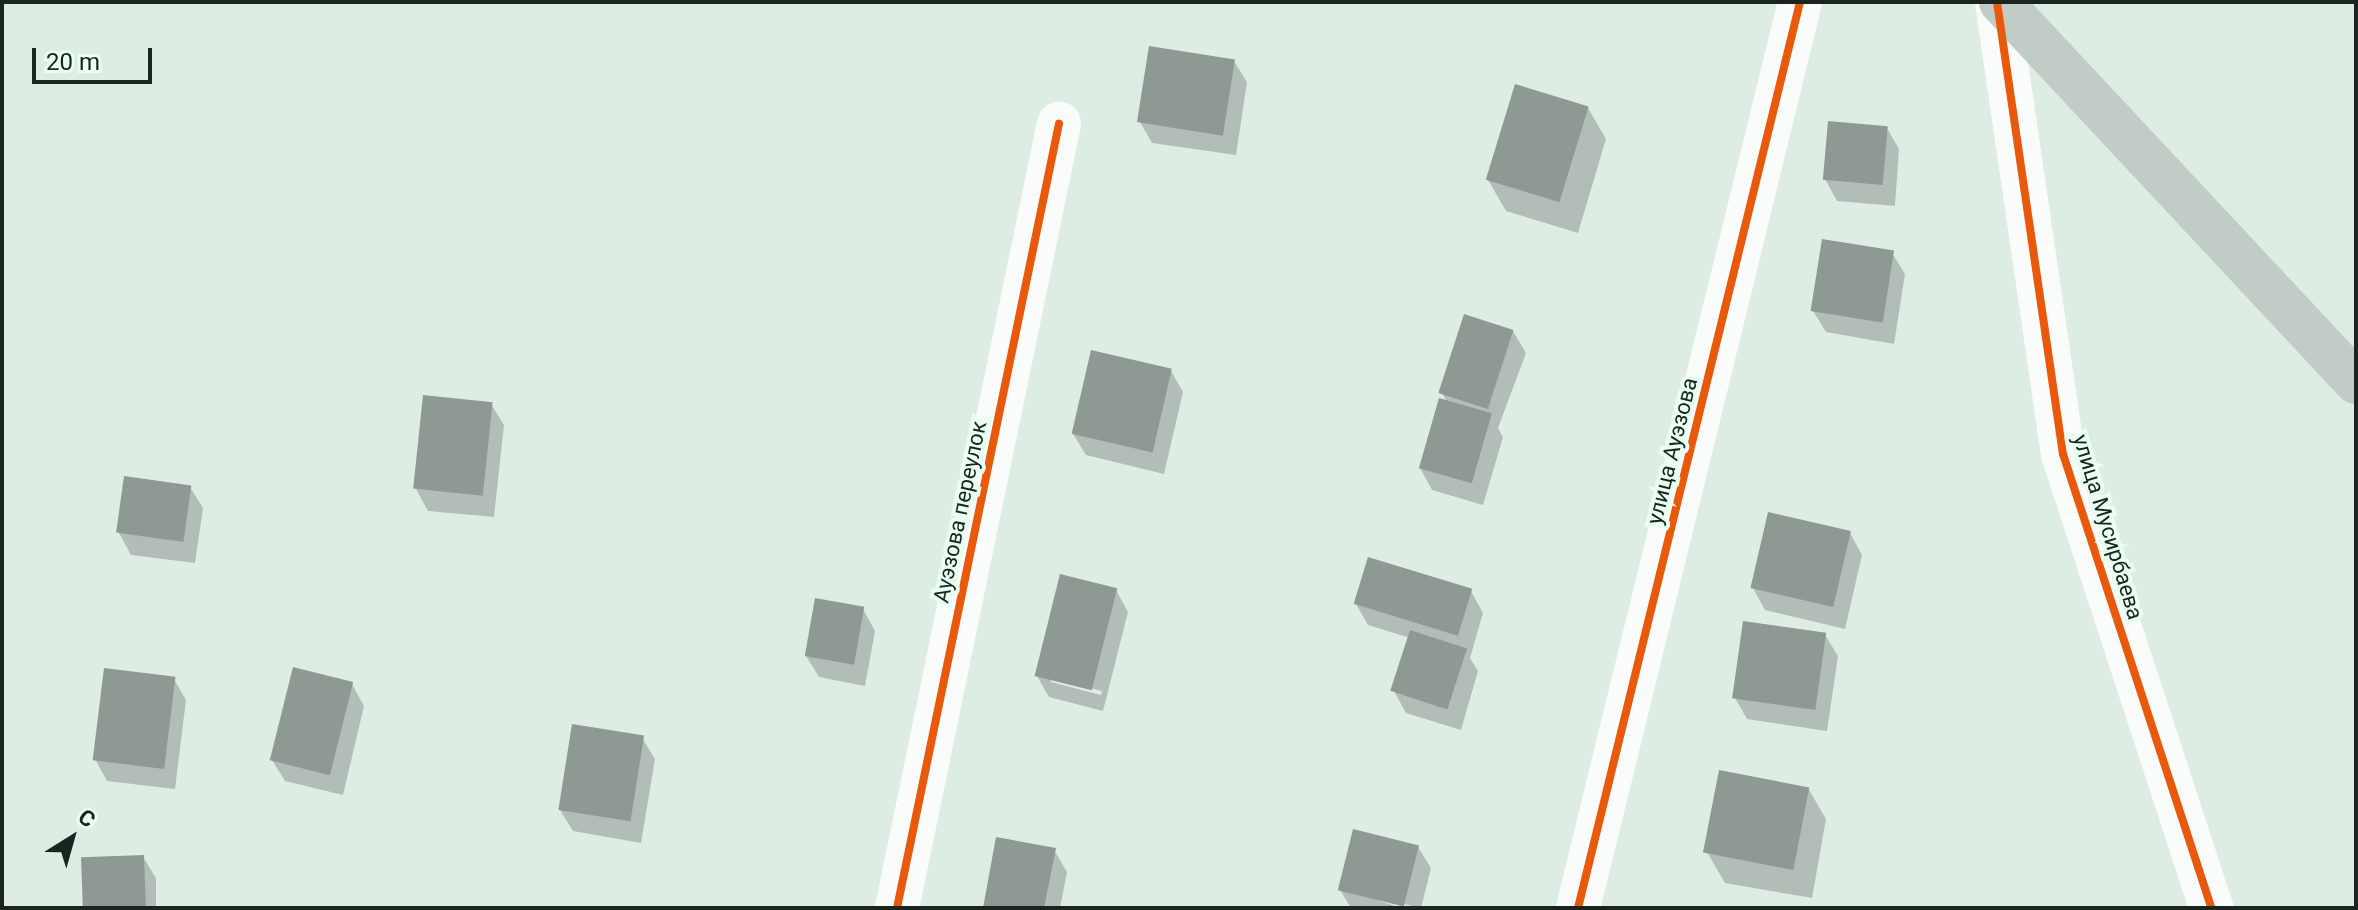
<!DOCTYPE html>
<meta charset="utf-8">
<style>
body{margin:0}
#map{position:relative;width:2358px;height:910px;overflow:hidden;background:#deede4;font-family:Roboto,sans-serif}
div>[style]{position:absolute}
.shadow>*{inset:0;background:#0003}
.building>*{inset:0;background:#8e9993;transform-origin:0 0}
.minor>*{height:44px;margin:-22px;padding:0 22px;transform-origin:22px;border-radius:22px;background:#fafcfb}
.major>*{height:44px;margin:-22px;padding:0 22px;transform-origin:22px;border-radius:22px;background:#c1ccc6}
.cycleway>*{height:8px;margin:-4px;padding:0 4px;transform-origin:4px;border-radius:4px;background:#e8590c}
span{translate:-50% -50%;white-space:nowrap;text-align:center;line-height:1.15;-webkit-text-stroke:8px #e9fff2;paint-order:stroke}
.street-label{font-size:22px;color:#1b251f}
.frame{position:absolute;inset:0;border:4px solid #1b251f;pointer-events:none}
.north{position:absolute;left:32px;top:798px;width:80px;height:80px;-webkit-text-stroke:6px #e9fff2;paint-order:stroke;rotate:37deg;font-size:22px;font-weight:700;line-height:32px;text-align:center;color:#1b251f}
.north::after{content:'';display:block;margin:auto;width:28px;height:36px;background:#1b251f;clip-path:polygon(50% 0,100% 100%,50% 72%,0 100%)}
.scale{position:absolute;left:32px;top:48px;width:120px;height:36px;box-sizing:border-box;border:4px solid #1b251f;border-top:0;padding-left:10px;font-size:24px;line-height:28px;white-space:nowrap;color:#1b251f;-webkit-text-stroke:6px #e9fff2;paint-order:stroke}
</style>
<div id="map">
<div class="shadow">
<i style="clip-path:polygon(1234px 61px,1247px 82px,1236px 155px,1152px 143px,1140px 122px)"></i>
<i style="clip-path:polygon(1588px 108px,1606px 139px,1578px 233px,1506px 211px,1488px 180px)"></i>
<i style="clip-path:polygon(1887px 128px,1899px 149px,1895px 206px,1837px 201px,1825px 179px)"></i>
<i style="clip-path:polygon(1892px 253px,1905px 274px,1894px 344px,1826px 332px,1813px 311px)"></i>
<i style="clip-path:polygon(1513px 331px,1526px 353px,1498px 428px,1503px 437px,1483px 505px,1432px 490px,1420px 468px,1447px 402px,1442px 393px)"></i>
<i style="clip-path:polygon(1171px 371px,1183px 392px,1164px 474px,1086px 455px,1073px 434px)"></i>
<i style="clip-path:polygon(491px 404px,504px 425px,494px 517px,428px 511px,416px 489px)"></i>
<i style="clip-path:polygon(190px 487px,203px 508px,195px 563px,131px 555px,119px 533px)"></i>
<i style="clip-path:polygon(1850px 533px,1862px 555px,1845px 629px,1765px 610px,1753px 588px)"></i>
<i style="clip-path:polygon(evenodd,1116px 590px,1128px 612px,1103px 711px,1049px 697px,1037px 676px,1116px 590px,1051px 678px,1102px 691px,1101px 695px,1051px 682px,1051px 678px)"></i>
<i style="clip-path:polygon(1471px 591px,1483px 613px,1470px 658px,1478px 671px,1461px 730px,1406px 713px,1394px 691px,1410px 638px,1368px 625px,1356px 604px)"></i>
<i style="clip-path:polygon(863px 609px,875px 631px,865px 686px,819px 677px,806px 656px)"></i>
<i style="clip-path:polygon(1825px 635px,1838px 656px,1827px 731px,1747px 719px,1735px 698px)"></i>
<i style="clip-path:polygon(174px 679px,186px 700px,175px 789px,107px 781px,95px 759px)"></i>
<i style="clip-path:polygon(352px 684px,364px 706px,343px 795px,285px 781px,272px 760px)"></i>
<i style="clip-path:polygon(642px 738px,655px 759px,641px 843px,573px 831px,560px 810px)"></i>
<i style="clip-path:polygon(1808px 788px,1826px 819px,1812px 898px,1725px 883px,1707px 852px)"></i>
<i style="clip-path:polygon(1418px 847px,1431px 868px,1421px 908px,1354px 892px,1401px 908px,1351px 908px,1340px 890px)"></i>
<i style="clip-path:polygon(1054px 850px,1067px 872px,1060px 908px,985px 908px)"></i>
<i style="clip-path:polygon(143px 857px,156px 878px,156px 908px,85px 908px)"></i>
</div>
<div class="building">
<i style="left:1149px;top:46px;width:87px;height:77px;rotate:9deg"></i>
<i style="left:1515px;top:84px;width:77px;height:100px;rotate:17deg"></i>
<i style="left:1828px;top:121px;width:60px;height:59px;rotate:5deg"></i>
<i style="left:1822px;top:239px;width:73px;height:73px;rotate:9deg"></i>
<i style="left:1464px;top:314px;width:52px;height:83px;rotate:18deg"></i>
<i style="left:1091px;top:350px;width:83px;height:86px;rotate:13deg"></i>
<i style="left:423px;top:395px;width:70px;height:94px;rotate:6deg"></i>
<i style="left:1439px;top:398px;width:55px;height:73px;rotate:16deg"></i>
<i style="left:124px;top:476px;width:68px;height:57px;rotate:8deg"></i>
<i style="left:1768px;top:512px;width:85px;height:78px;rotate:13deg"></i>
<i style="left:1368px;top:557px;width:109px;height:49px;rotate:17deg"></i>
<i style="left:1060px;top:574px;width:59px;height:105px;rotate:14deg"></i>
<i style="left:815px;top:598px;width:50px;height:59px;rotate:10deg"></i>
<i style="left:1743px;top:621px;width:84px;height:78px;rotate:8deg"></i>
<i style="left:1410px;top:630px;width:60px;height:64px;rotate:18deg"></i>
<i style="left:293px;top:667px;width:62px;height:96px;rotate:14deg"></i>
<i style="left:104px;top:668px;width:72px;height:93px;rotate:7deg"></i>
<i style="left:572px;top:724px;width:73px;height:87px;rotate:9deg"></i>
<i style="left:1719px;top:770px;width:92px;height:84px;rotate:11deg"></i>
<i style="left:1353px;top:829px;width:68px;height:63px;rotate:14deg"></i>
<i style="clip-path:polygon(996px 837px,1056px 848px,1044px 908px,983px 908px)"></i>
<i style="left:144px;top:855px;width:53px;height:63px;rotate:88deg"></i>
</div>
<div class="minor">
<i style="left:1997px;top:2px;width:457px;rotate:81.7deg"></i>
<i style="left:2063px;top:454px;width:478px;rotate:71.9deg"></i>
<i style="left:897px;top:908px;width:801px;rotate:-78.33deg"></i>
<i style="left:1578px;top:908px;width:933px;rotate:-76.23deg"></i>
</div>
<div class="major">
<i style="left:2001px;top:2px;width:520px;rotate:46.95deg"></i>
</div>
<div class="cycleway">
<i style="left:1997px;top:2px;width:457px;rotate:81.7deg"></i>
<i style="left:2063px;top:454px;width:478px;rotate:71.9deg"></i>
<i style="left:897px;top:908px;width:801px;rotate:-78.33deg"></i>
<i style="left:1578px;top:908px;width:933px;rotate:-76.23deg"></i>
</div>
<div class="street-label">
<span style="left:1672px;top:451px;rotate:-76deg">улица Ауэзова</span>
<span style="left:960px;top:512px;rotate:-78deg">Ауэзова переулок</span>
<span style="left:2108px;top:527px;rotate:73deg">улица Мусирбаева</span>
</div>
<div class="frame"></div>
<div class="north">С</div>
<div class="scale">20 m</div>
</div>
